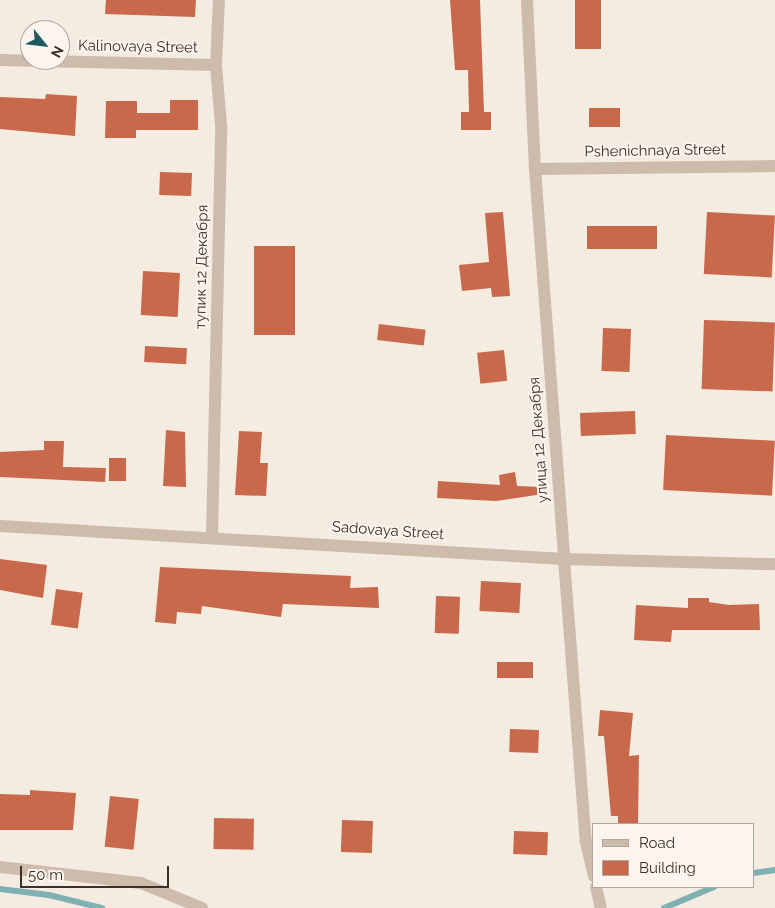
<!DOCTYPE html>
<meta charset="utf-8">
<style>
body{margin:0}
#map{position:relative;width:775px;height:908px;overflow:hidden;background:#f4ebe1;font-family:Raleway,sans-serif}
div>[style]{position:absolute}
.stream>*{height:6px;margin:-3px;padding:0 3px;transform-origin:3px;border-radius:3px;background:#7fb0b2}
.building>*{inset:0;background:#c8694b;transform-origin:0 0}
.minor>*{height:12px;margin:-6px;padding:0 6px;transform-origin:6px;border-radius:6px;background:#cdbbac}
span{translate:-50% -50%;white-space:nowrap;text-align:center;line-height:1.15;-webkit-text-stroke:4px #fbf5ee;paint-order:stroke}
.street-label{font-size:15px;color:#3b302b}
.legend{position:absolute;left:592px;top:823px;width:162px;height:65px;box-sizing:border-box;background:#fbf5ee;border:1px solid #aea6a0;margin:0;padding:6px 9px;list-style:none;font-size:15px;color:#3b302b}
.legend li{display:flex;align-items:center;gap:10px;height:25px}
.legend b{width:25px;border:1px solid #aea6a0}
.north{position:absolute;left:20px;top:20px;width:50px;height:50px;box-sizing:border-box;background:#fbf5ee;border:1px solid #aea6a0;border-radius:50%;rotate:119deg;font-size:14px;font-weight:700;line-height:20px;text-align:center;color:#3b302b}
.north::after{content:'';display:block;margin:auto;width:18px;height:22px;background:#1f5a5e;clip-path:polygon(50% 0,100% 100%,50% 72%,0 100%)}
.scale{position:absolute;left:20px;top:866px;width:149px;height:22px;box-sizing:border-box;border:2px solid #3b302b;border-top:0;padding-left:6px;font-size:15px;line-height:18px;white-space:nowrap;color:#3b302b;-webkit-text-stroke:4px #fbf5ee;paint-order:stroke}
</style>
<div id="map">
<div class="stream">
<i style="left:754px;top:873px;width:21px;rotate:-8deg"></i>
<i style="left:0;top:889px;width:49px;rotate:7deg"></i>
<i style="left:49px;top:895px;width:55px;rotate:13.8deg"></i>
<i style="left:664px;top:908px;width:54px;rotate:-22.8deg"></i>
</div>
<div class="building">
<i style="clip-path:polygon(106px 0,196px 0,195px 17px,105px 14px)"></i>
<i style="clip-path:polygon(450px 0,480px 0,484px 112px,491px 112px,491px 130px,461px 130px,461px 112px,469px 112px,468px 70px,455px 70px)"></i>
<i style="left:575px;top:0;width:26px;height:49px"></i>
<i style="clip-path:polygon(46px 94px,77px 96px,75px 136px,0 129px,0 97px,45px 99px)"></i>
<i style="clip-path:polygon(170px 100px,198px 100px,198px 130px,136px 130px,136px 138px,105px 138px,106px 101px,137px 101px,137px 113px,170px 113px)"></i>
<i style="left:589px;top:108px;width:31px;height:19px"></i>
<i style="left:160px;top:172px;width:32px;height:23px;rotate:2deg"></i>
<i style="clip-path:polygon(503px 212px,510px 296px,492px 297px,491px 288px,462px 291px,459px 265px,489px 262px,485px 213px)"></i>
<i style="left:707px;top:212px;width:68px;height:62px;rotate:3deg"></i>
<i style="left:657px;top:226px;width:23px;height:70px;rotate:90deg"></i>
<i style="left:254px;top:246px;width:41px;height:89px"></i>
<i style="left:143px;top:271px;width:37px;height:44px;rotate:3deg"></i>
<i style="left:704px;top:320px;width:71px;height:69px;rotate:2deg"></i>
<i style="left:379px;top:324px;width:47px;height:16px;rotate:7deg"></i>
<i style="left:603px;top:328px;width:28px;height:43px;rotate:2deg"></i>
<i style="left:145px;top:346px;width:42px;height:16px;rotate:3deg"></i>
<i style="left:504px;top:350px;width:31px;height:27px;rotate:84deg"></i>
<i style="left:635px;top:411px;width:23px;height:55px;rotate:88deg"></i>
<i style="clip-path:polygon(166px 430px,185px 432px,186px 487px,163px 486px)"></i>
<i style="clip-path:polygon(239px 431px,262px 432px,260px 463px,268px 463px,266px 496px,235px 495px)"></i>
<i style="left:666px;top:435px;width:109px;height:55px;rotate:3deg"></i>
<i style="clip-path:polygon(44px 441px,64px 441px,63px 467px,106px 468px,105px 482px,0 477px,0 452px,44px 450px)"></i>
<i style="left:109px;top:458px;width:17px;height:23px"></i>
<i style="clip-path:polygon(515px 472px,517px 486px,542px 487px,543px 494px,496px 501px,437px 498px,438px 481px,500px 485px,499px 475px)"></i>
<i style="clip-path:polygon(0 559px,47px 565px,43px 598px,0 590px)"></i>
<i style="clip-path:polygon(160px 567px,351px 576px,350px 588px,378px 587px,379px 608px,283px 604px,281px 617px,202px 606px,201px 614px,177px 612px,176px 624px,155px 622px)"></i>
<i style="left:481px;top:581px;width:40px;height:30px;rotate:3deg"></i>
<i style="left:56px;top:589px;width:27px;height:36px;rotate:8deg"></i>
<i style="left:436px;top:596px;width:24px;height:37px;rotate:2deg"></i>
<i style="clip-path:polygon(688px 598px,709px 598px,709px 602px,729px 605px,759px 604px,760px 630px,672px 630px,671px 642px,634px 640px,636px 605px,688px 608px)"></i>
<i style="left:497px;top:662px;width:36px;height:16px"></i>
<i style="clip-path:polygon(600px 710px,633px 713px,629px 756px,639px 755px,638px 824px,618px 824px,618px 816px,611px 816px,604px 736px,598px 736px)"></i>
<i style="left:510px;top:729px;width:29px;height:23px;rotate:2deg"></i>
<i style="clip-path:polygon(30px 790px,76px 793px,73px 830px,0 830px,0 794px,30px 795px)"></i>
<i style="left:110px;top:796px;width:29px;height:51px;rotate:6deg"></i>
<i style="left:214px;top:818px;width:40px;height:31px;rotate:1deg"></i>
<i style="left:342px;top:820px;width:31px;height:32px;rotate:2deg"></i>
<i style="left:514px;top:831px;width:34px;height:23px;rotate:2deg"></i>
</div>
<div class="minor">
<i style="left:527px;top:0;width:169px;rotate:87.3deg"></i>
<i style="left:535px;top:169px;width:391px;rotate:85.7deg"></i>
<i style="left:564px;top:559px;width:284px;rotate:85.6deg"></i>
<i style="left:586px;top:842px;width:35px;rotate:77deg"></i>
<i style="left:0;top:60px;width:216px;rotate:1.3deg"></i>
<i style="left:535px;top:169px;width:240px;rotate:-0.7deg"></i>
<i style="left:0;top:526px;width:565px;rotate:3.35deg"></i>
<i style="left:564px;top:559px;width:211px;rotate:1.4deg"></i>
<i style="left:212px;top:535px;width:410px;rotate:-88.7deg"></i>
<i style="left:221px;top:125px;width:60px;rotate:-94.8deg"></i>
<i style="left:216px;top:65px;width:65px;rotate:-87.4deg"></i>
<i style="left:0;top:867px;width:142px;rotate:6.5deg"></i>
<i style="left:141px;top:883px;width:66px;rotate:22.3deg"></i>
<i style="left:596px;top:887px;width:22px;rotate:77deg"></i>
</div>
<div class="street-label">
<span style="left:138px;top:47px;rotate:1deg">Kalinovaya Street</span>
<span style="left:655px;top:151px;rotate:-1deg">Pshenichnaya Street</span>
<span style="left:202px;top:267px;rotate:-89deg">тупик 12 Декабря</span>
<span style="left:539px;top:440px;rotate:-94deg">улица 12 Декабря</span>
<span style="left:388px;top:531px;rotate:4deg">Sadovaya Street</span>
</div>
<ul class="legend">
<li><b style="height:6px;background:#cdbbac"></b>Road</li>
<li><b style="height:14px;background:#c8694b"></b>Building</li>
</ul>
<div class="north">N</div>
<div class="scale">50 m</div>
</div>
